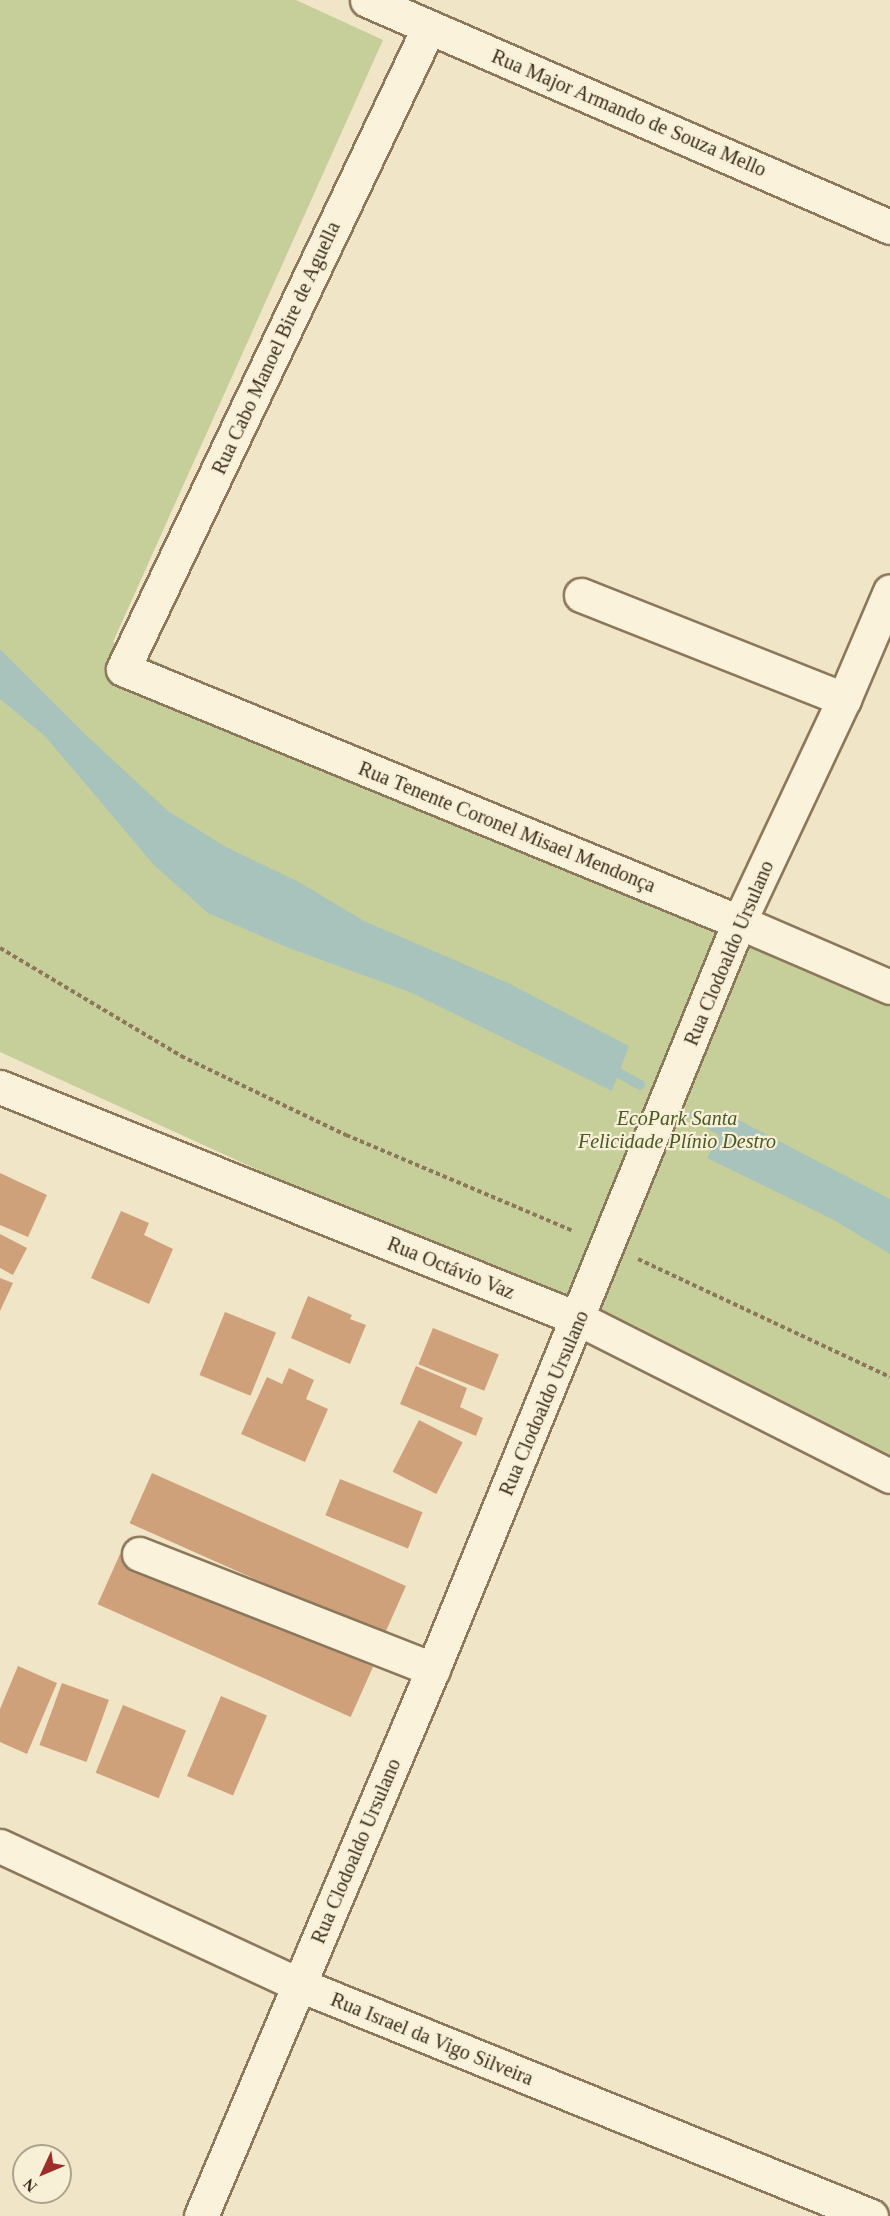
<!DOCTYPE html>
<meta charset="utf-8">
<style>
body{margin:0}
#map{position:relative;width:890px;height:2216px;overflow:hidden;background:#f0e5c6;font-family:Georgia,serif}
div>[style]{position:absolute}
.green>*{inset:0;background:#c6cf99}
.water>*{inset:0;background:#a7c3bc}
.stream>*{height:10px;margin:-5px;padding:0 5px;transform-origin:5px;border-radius:5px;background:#a7c3bc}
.building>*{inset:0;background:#cfa17a;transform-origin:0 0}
.path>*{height:4px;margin-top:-2px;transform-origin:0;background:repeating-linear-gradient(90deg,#8c775b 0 4.5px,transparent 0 7.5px)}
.roads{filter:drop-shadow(2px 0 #8c775b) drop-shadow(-2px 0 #8c775b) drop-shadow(0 2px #8c775b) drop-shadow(0 -2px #8c775b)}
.minor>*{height:33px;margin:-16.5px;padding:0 16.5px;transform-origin:16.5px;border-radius:16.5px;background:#faf2da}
span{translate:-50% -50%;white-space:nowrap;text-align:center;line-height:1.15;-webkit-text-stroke:4.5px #f7efd6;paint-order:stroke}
.street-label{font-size:20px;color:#3c2e1f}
.park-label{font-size:20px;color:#4a5925;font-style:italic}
.north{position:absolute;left:12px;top:2144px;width:60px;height:60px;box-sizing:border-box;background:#f7efd6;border:2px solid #aca28d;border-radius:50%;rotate:226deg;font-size:16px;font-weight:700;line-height:24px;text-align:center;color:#3c2e1f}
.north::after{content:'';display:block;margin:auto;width:21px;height:27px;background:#9e2c28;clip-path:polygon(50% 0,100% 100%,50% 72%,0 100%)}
</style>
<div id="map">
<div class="green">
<i style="clip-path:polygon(0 0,296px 0,383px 40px,113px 642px,890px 994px,890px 1459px,0 1052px)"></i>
</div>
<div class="water">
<i style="clip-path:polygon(0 649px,87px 736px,168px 811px,226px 847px,299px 882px,364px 921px,510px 984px,629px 1046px,612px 1091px,412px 993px,289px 948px,208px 913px,154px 865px,45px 736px,0 699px)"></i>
<i style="clip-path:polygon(731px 1116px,890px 1199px,890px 1254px,834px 1220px,707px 1158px)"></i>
</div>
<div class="stream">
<i style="left:606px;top:1066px;width:39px;rotate:29deg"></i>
<i style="left:694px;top:1115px;width:46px;rotate:29.9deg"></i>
</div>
<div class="building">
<i style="clip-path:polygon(0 1173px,47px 1195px,28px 1237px,0 1225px)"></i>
<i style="clip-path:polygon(121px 1211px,149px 1223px,144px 1235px,173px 1249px,149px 1304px,91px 1278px)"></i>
<i style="clip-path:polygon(0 1234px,27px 1248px,13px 1275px,0 1268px)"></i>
<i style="clip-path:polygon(0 1278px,13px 1283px,0 1311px)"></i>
<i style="clip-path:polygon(308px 1296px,352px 1315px,350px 1319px,366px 1325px,350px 1364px,291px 1338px)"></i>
<i style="left:225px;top:1312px;width:55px;height:68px;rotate:22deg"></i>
<i style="left:433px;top:1328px;width:71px;height:39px;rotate:22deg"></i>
<i style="clip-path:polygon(416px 1366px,467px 1388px,460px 1407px,483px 1418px,476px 1436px,400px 1404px)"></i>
<i style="clip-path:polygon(289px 1368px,314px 1380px,306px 1399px,328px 1409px,305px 1462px,241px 1434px,267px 1377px,282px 1384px)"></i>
<i style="left:419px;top:1420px;width:49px;height:58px;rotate:27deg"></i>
<i style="left:152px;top:1473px;width:278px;height:55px;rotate:24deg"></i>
<i style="left:340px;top:1479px;width:89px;height:39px;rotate:22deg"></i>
<i style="left:120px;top:1554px;width:277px;height:55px;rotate:24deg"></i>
<i style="clip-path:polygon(18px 1666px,57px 1683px,27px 1754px,0 1742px,0 1709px)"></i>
<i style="left:62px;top:1683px;width:50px;height:66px;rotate:20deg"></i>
<i style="left:221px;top:1696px;width:50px;height:87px;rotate:23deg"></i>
<i style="left:123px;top:1705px;width:68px;height:73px;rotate:22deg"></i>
</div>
<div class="path">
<i style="left:0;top:948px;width:211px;rotate:30.8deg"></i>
<i style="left:181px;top:1056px;width:183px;rotate:25.6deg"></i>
<i style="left:346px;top:1135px;width:246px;rotate:22.9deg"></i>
<i style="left:638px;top:1259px;width:278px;rotate:25.1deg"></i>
</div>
<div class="roads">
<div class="minor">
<i style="left:367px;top:0;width:570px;rotate:23.46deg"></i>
<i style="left:429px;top:27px;width:711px;rotate:115.48deg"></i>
<i style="left:123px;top:669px;width:666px;rotate:22.33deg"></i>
<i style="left:739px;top:922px;width:164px;rotate:23.3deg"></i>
<i style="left:581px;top:595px;width:283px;rotate:21.6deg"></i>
<i style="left:0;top:1087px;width:624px;rotate:21.84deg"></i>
<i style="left:579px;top:1319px;width:348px;rotate:26.8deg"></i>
<i style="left:139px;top:1554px;width:316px;rotate:21.4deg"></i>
<i style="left:0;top:1846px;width:331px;rotate:24.9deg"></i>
<i style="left:300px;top:1985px;width:616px;rotate:22.03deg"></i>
<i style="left:201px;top:2216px;width:594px;rotate:-67.02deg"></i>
<i style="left:433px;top:1669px;width:807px;rotate:-67.72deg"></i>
<i style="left:739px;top:922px;width:246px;rotate:-64.8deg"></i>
<i style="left:844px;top:699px;width:117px;rotate:-66.9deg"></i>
</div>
</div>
<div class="street-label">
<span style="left:629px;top:113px;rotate:23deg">Rua Major Armando de Souza Mello</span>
<span style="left:276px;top:348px;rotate:-65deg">Rua Cabo Manoel Bire de Aguella</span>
<span style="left:507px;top:827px;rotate:22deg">Rua Tenente Coronel Misael Mendonça</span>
<span style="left:729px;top:953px;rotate:-67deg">Rua Clodoaldo Ursulano</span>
<span style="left:451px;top:1268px;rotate:22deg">Rua Octávio Vaz</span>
<span style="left:544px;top:1403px;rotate:-67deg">Rua Clodoaldo Ursulano</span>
<span style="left:356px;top:1851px;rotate:-67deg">Rua Clodoaldo Ursulano</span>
<span style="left:432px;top:2039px;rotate:22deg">Rua Israel da Vigo Silveira</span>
</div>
<div class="park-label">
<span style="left:677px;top:1130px">EcoPark Santa<br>Felicidade Plínio Destro</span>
</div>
<div class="north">N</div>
</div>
